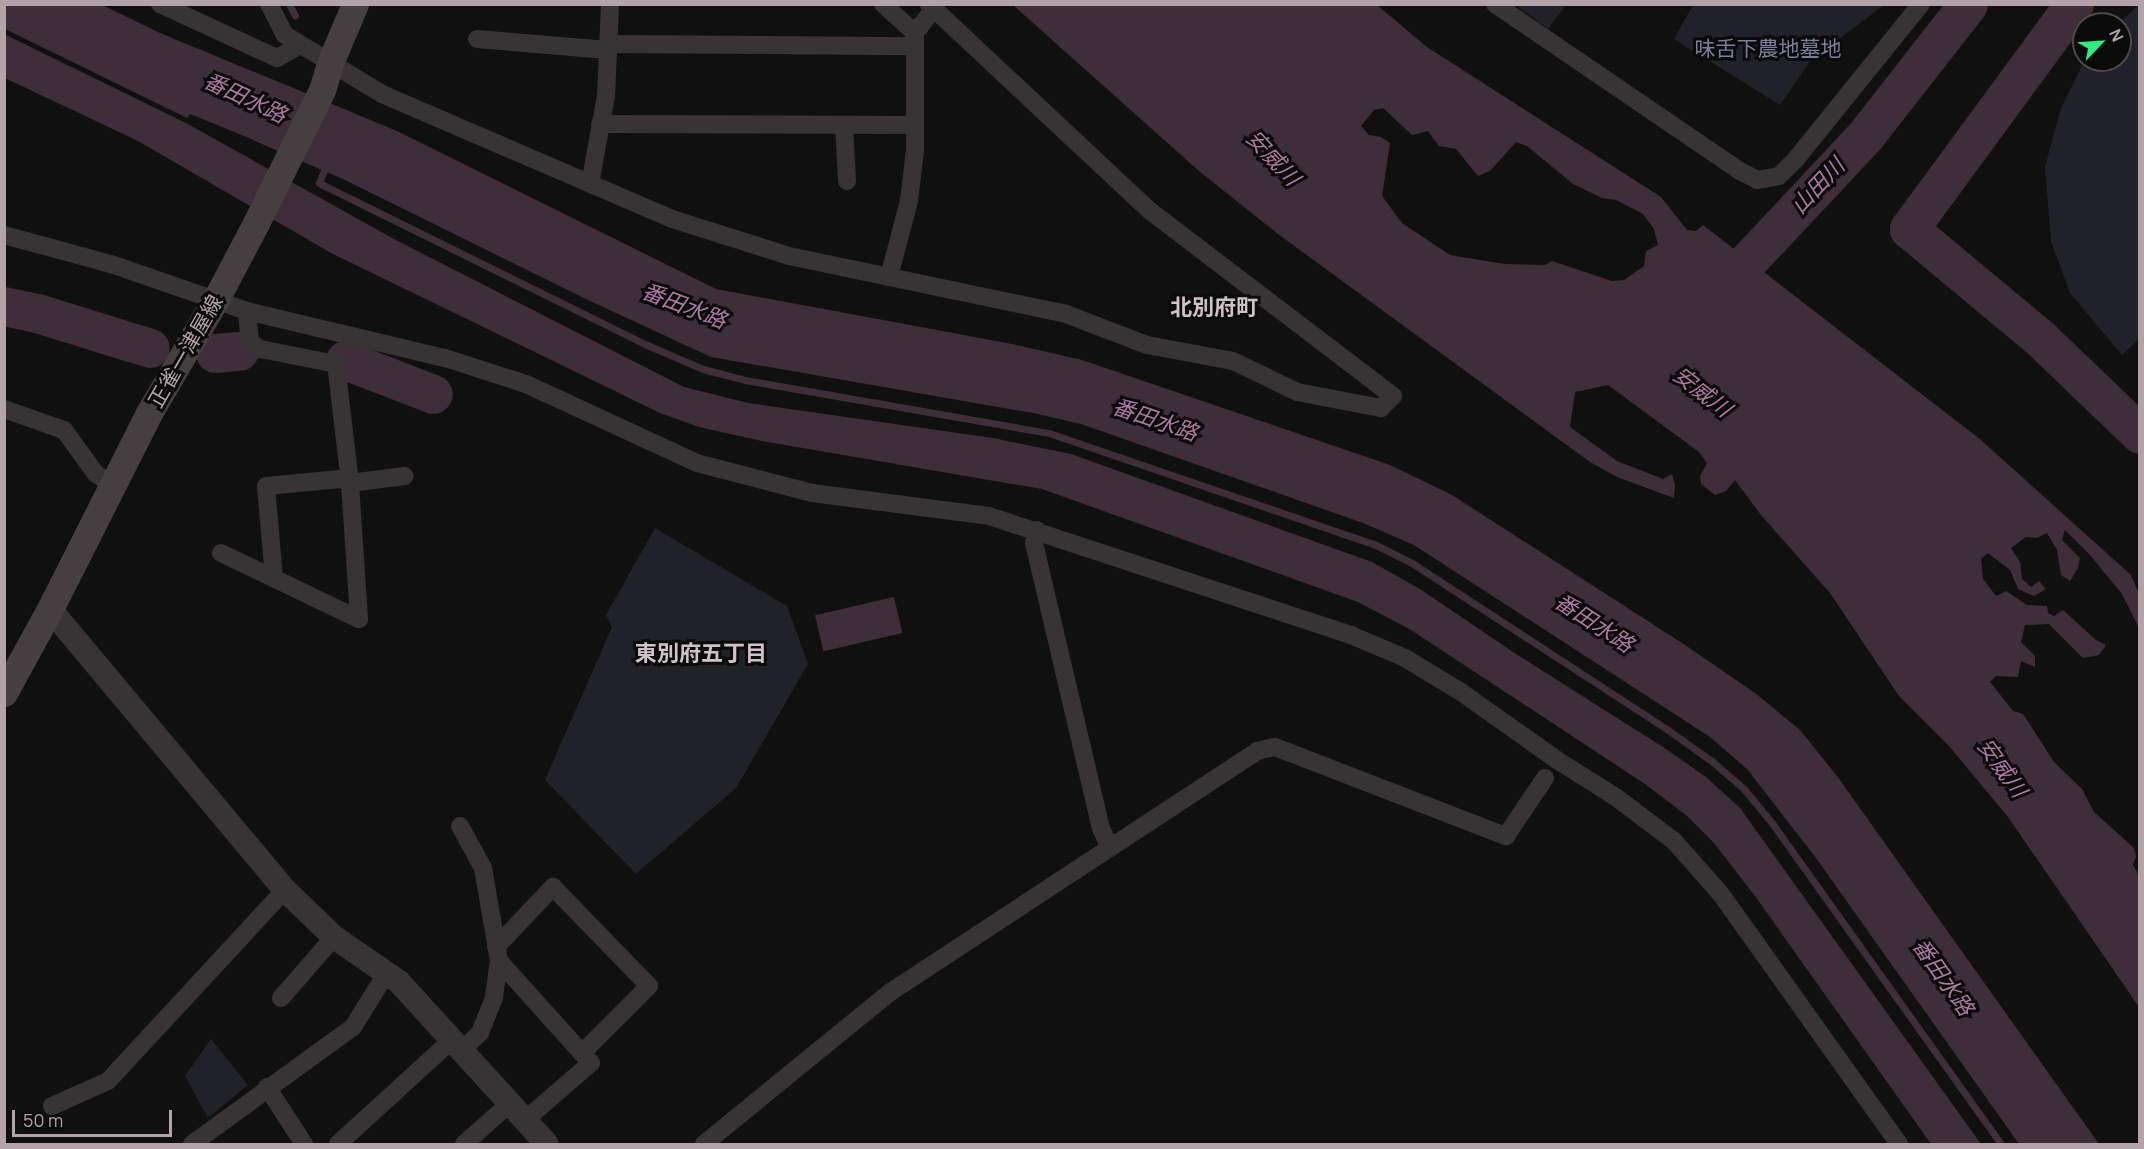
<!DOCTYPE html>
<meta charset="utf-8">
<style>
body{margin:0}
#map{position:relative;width:2144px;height:1149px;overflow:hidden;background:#111010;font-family:Manrope,"Noto Sans JP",sans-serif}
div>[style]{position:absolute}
.green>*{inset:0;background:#212129}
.water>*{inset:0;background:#3e2e3a;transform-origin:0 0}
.stream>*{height:7px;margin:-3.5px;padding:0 3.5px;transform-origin:3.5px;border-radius:3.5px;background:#3e2e3a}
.river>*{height:39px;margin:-19.5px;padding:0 19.5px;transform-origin:19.5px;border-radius:19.5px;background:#3e2e3a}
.minor>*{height:18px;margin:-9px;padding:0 9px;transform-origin:9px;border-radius:9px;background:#383335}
.tertiary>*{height:24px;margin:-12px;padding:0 12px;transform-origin:12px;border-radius:12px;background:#383335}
.secondary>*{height:27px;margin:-13.5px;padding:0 13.5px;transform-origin:13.5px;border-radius:13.5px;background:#463f42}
span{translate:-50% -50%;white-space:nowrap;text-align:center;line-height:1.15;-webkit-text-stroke:6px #0c0b0b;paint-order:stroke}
.park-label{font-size:21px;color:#797f9c}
.street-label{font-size:21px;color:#b2a2aa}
.water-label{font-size:22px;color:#ac79a0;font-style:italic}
.neighbourhood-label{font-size:22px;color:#cec2c8;font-weight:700}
.frame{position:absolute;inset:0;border:6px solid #b2a2aa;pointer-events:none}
.north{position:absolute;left:2072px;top:12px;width:60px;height:60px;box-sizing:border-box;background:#0c0b0b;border:2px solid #4e474b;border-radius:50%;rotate:65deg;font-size:16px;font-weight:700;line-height:24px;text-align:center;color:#b2a2aa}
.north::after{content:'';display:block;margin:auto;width:21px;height:27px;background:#30e981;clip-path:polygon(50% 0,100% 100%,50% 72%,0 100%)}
.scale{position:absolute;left:12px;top:1110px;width:160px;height:27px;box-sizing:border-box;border:3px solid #b2a2aa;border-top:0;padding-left:8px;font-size:18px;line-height:21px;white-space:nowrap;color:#b2a2aa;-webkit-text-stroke:4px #0c0b0b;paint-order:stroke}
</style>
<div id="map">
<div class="green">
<i style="clip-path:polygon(1516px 5px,1566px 5px,1548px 29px)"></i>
<i style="clip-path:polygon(1693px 5px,1693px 4px,1884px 5px,1810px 61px,1780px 105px,1674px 39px)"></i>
<i style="clip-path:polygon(2137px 6px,2140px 9px,2140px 338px,2122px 355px,2070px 293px,2051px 241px,2045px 167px,2061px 108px,2085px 60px,2120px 60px,2119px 24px)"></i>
<i style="clip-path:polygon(655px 528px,787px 606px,808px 664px,736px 788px,636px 874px,545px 780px,612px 627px,606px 615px)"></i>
<i style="clip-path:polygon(211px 1039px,248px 1085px,208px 1118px,185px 1076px)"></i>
</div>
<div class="water">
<i style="clip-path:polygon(4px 5px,102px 5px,160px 33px,397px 131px,716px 289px,1012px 344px,1082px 360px,1390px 465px,1452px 495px,1685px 645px,1755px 693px,1800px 730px,1837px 776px,2099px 1144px,2019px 1144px,1816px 858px,1747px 769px,1710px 737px,1414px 545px,1363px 523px,1081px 424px,1033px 413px,711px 357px,588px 300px,345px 180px,237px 133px,190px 114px,187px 118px,5px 29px)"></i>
<i style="clip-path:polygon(evenodd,1013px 5px,1377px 5px,1427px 47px,1661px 197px,1687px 230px,1696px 231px,1703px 225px,1981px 440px,2131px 575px,2139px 594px,2139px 628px,2122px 594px,2090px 555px,2065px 530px,2062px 540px,2080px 558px,2078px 568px,2070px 581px,2061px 575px,2057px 550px,2047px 533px,2037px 538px,2026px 537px,2011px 548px,2020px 562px,2022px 579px,2031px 587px,2039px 581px,2046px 589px,2034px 596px,2018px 589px,2010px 570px,1988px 553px,1981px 559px,1983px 579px,1996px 596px,2006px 591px,2027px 605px,2047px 606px,2048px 613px,2054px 616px,2063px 610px,2096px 640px,2106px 645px,2099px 655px,2083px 658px,2049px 624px,2025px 625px,2021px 642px,2035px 656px,2035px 667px,2021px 661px,2018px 677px,1996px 676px,1990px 682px,2013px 711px,2023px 714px,2054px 762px,2082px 789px,2094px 812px,2134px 848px,2136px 857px,2133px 865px,2140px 877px,2139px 1007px,2008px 817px,1949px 746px,1899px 696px,1830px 593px,1761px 515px,1735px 480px,1726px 491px,1715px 495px,1701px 484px,1700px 476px,1707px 463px,1699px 452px,1608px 385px,1575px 392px,1570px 427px,1617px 461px,1663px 479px,1672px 474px,1675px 485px,1674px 498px,1617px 477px,1590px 462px,1278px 234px,1199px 171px,1013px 5px,1383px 108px,1412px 135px,1428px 131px,1439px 146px,1456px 149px,1478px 176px,1490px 171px,1516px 142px,1527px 146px,1573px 184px,1602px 198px,1616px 200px,1643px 214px,1654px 229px,1658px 245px,1646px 251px,1644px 266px,1624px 280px,1612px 281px,1552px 261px,1545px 265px,1504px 264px,1450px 255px,1402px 223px,1382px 196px,1390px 143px,1381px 137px,1369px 135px,1361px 126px,1374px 110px,1383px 108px)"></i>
<i style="clip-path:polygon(4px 34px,186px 123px,392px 238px,684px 387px,748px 403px,993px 438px,1071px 454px,1372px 562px,1420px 589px,1516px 654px,1666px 749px,1706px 777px,1740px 808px,1981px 1144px,1931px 1144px,1755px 896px,1714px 843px,1686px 815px,1645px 784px,1411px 630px,1358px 602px,1042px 489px,762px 441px,699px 427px,660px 413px,331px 253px,138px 141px,5px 78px)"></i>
<i style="left:894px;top:597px;width:37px;height:81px;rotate:77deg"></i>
</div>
<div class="stream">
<i style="left:289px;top:4px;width:13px;rotate:63deg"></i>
<i style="left:326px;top:165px;width:19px;rotate:111deg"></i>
<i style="left:319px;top:183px;width:366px;rotate:26.3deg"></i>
<i style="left:647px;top:345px;width:61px;rotate:23.2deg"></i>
<i style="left:703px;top:369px;width:43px;rotate:14.7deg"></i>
<i style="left:745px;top:380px;width:309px;rotate:9.9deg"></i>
<i style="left:1049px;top:433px;width:343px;rotate:18.9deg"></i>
<i style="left:1374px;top:544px;width:42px;rotate:26.6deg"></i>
<i style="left:1412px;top:563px;width:306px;rotate:33.1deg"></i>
<i style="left:1668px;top:730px;width:55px;rotate:35.4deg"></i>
<i style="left:1713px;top:762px;width:41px;rotate:41.1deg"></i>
<i style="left:1744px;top:789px;width:44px;rotate:50.5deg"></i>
<i style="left:1772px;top:823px;width:394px;rotate:54.5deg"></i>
</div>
<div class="river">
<i style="left:2074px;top:4px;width:279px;rotate:126.3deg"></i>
<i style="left:1909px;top:229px;width:172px;rotate:39.8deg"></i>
<i style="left:2041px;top:339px;width:137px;rotate:43.8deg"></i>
<i style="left:1712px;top:299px;width:224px;rotate:-46.8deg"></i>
<i style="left:1865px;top:136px;width:167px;rotate:-52deg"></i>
<i style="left:4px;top:306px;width:34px;rotate:12deg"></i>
<i style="left:37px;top:313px;width:118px;rotate:17.2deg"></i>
<i style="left:215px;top:353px;width:24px;rotate:-5deg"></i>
<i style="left:345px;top:360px;width:94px;rotate:21.1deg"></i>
</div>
<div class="minor">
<i style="left:160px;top:4px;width:129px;rotate:24.8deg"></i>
<i style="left:277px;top:58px;width:26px;rotate:-29deg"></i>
<i style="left:269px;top:4px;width:35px;rotate:63deg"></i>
<i style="left:285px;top:35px;width:114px;rotate:31.3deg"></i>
<i style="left:382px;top:94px;width:316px;rotate:23.3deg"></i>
<i style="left:672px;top:219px;width:123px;rotate:17.5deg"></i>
<i style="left:789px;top:256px;width:283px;rotate:11.8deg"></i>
<i style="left:1066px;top:314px;width:87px;rotate:20.9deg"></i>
<i style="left:1147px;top:345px;width:87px;rotate:10.5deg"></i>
<i style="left:1233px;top:361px;width:71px;rotate:25.8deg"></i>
<i style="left:1297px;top:392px;width:86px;rotate:10.8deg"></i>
<i style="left:1381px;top:408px;width:17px;rotate:-45deg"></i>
<i style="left:1393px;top:396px;width:305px;rotate:-142.7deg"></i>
<i style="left:1150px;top:211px;width:303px;rotate:-136.9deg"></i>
<i style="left:883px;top:4px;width:43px;rotate:42.2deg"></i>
<i style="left:1495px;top:4px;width:294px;rotate:34.3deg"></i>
<i style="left:1738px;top:170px;width:22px;rotate:27deg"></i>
<i style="left:1758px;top:180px;width:21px;rotate:-11deg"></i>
<i style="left:1779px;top:176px;width:24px;rotate:-45deg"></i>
<i style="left:1796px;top:159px;width:199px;rotate:-51.1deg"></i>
<i style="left:477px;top:39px;width:131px;rotate:4.8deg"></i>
<i style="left:608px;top:44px;width:307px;rotate:0.4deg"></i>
<i style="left:600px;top:124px;width:315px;rotate:0.2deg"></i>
<i style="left:844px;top:125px;width:56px;rotate:86.9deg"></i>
<i style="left:590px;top:184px;width:89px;rotate:-79.7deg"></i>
<i style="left:606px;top:96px;width:92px;rotate:-87.5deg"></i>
<i style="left:4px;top:235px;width:111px;rotate:15.2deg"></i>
<i style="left:111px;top:264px;width:144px;rotate:19.1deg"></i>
<i style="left:247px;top:311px;width:204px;rotate:13.4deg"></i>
<i style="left:445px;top:358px;width:85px;rotate:17.8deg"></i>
<i style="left:526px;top:384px;width:188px;rotate:24.8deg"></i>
<i style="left:697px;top:463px;width:119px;rotate:14.6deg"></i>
<i style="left:812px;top:493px;width:178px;rotate:7.4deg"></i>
<i style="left:989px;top:516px;width:383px;rotate:18.2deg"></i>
<i style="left:1353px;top:636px;width:56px;rotate:22.9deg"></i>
<i style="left:1405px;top:658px;width:66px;rotate:31.3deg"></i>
<i style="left:1461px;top:692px;width:118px;rotate:35.3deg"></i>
<i style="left:1557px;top:760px;width:71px;rotate:32.3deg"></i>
<i style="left:1617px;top:798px;width:71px;rotate:37deg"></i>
<i style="left:1674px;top:841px;width:69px;rotate:48.5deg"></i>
<i style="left:1720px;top:893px;width:308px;rotate:54.5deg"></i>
<i style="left:889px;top:277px;width:79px;rotate:-75.3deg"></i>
<i style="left:909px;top:201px;width:51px;rotate:-83.3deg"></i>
<i style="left:915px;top:150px;width:117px;rotate:-90deg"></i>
<i style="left:915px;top:33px;width:31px;rotate:-52deg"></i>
<i style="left:4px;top:409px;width:64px;rotate:19.3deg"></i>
<i style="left:64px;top:430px;width:54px;rotate:54deg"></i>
<i style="left:96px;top:474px;width:20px;rotate:33deg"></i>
<i style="left:1037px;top:530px;width:13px;rotate:103deg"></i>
<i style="left:1034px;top:543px;width:293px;rotate:76.8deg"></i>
<i style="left:1101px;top:828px;width:22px;rotate:66deg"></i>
<i style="left:221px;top:553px;width:153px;rotate:25.6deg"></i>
<i style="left:359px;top:619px;width:136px;rotate:-93.8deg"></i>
<i style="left:350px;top:483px;width:120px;rotate:-96.7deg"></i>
<i style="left:336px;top:364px;width:77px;rotate:-168.8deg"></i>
<i style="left:260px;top:349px;width:12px;rotate:-145deg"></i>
<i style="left:250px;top:342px;width:31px;rotate:-96deg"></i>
<i style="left:274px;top:578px;width:92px;rotate:-95deg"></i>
<i style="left:266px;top:486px;width:75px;rotate:-5.3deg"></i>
<i style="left:341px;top:479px;width:10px;rotate:24deg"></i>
<i style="left:350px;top:483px;width:55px;rotate:-7.3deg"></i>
<i style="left:460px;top:826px;width:48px;rotate:61.3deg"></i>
<i style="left:483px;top:868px;width:94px;rotate:80.2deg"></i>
<i style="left:499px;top:961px;width:37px;rotate:98deg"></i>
<i style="left:494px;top:998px;width:38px;rotate:112deg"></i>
<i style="left:480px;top:1033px;width:26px;rotate:137deg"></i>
<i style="left:496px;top:947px;width:83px;rotate:-46.5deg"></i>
<i style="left:553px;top:887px;width:138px;rotate:45.9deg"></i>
<i style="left:649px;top:986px;width:95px;rotate:135deg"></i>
<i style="left:499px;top:961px;width:137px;rotate:48deg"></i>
<i style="left:591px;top:1063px;width:87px;rotate:139.2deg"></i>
<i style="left:281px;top:998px;width:81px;rotate:-49deg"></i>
<i style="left:267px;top:1087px;width:68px;rotate:57deg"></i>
<i style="left:52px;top:1106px;width:61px;rotate:-24.1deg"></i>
<i style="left:108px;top:1081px;width:260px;rotate:-47.2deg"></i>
<i style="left:192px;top:1144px;width:199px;rotate:-36deg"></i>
<i style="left:353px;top:1027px;width:62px;rotate:-58.1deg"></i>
<i style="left:338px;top:1144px;width:154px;rotate:-42.4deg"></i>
<i style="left:464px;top:1144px;width:60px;rotate:-41.6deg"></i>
<i style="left:704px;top:1144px;width:239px;rotate:-39.2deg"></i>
<i style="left:889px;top:993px;width:440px;rotate:-33.3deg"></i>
<i style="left:1257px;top:751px;width:18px;rotate:-13deg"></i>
<i style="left:1275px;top:747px;width:248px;rotate:21.1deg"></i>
<i style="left:1506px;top:836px;width:70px;rotate:-56.1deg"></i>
</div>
<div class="tertiary">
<i style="left:50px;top:609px;width:366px;rotate:50.1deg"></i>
<i style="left:285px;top:890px;width:68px;rotate:43.8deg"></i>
<i style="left:334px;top:937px;width:79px;rotate:34.7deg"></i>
<i style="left:399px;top:982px;width:219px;rotate:47.6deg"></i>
</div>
<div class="secondary">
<i style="left:4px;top:693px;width:96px;rotate:-61.3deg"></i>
<i style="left:50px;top:609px;width:220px;rotate:-63.2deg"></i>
<i style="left:149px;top:413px;width:132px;rotate:-59.6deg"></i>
<i style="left:216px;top:299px;width:86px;rotate:-62.2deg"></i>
<i style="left:256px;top:223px;width:148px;rotate:-63.6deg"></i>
<i style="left:322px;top:90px;width:28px;rotate:-73deg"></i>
<i style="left:330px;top:63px;width:64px;rotate:-67deg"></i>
</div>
<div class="park-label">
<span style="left:1768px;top:48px">味舌下農地墓地</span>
</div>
<div class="street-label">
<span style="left:185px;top:351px;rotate:-60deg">正雀一津屋線</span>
</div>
<div class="water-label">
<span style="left:245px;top:98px;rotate:25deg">番田水路</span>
<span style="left:1273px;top:158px;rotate:47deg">安威川</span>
<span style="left:1818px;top:186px;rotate:-47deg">山田川</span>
<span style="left:684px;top:306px;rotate:21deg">番田水路</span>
<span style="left:1702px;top:392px;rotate:38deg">安威川</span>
<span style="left:1155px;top:420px;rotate:19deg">番田水路</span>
<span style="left:1594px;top:623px;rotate:33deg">番田水路</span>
<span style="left:2002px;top:768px;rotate:54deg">安威川</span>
<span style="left:1943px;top:977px;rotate:55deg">番田水路</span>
</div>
<div class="neighbourhood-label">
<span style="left:1214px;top:308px">北別府町</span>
<span style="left:701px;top:654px">東別府五丁目</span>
</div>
<div class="frame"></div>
<div class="north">N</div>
<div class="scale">50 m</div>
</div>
